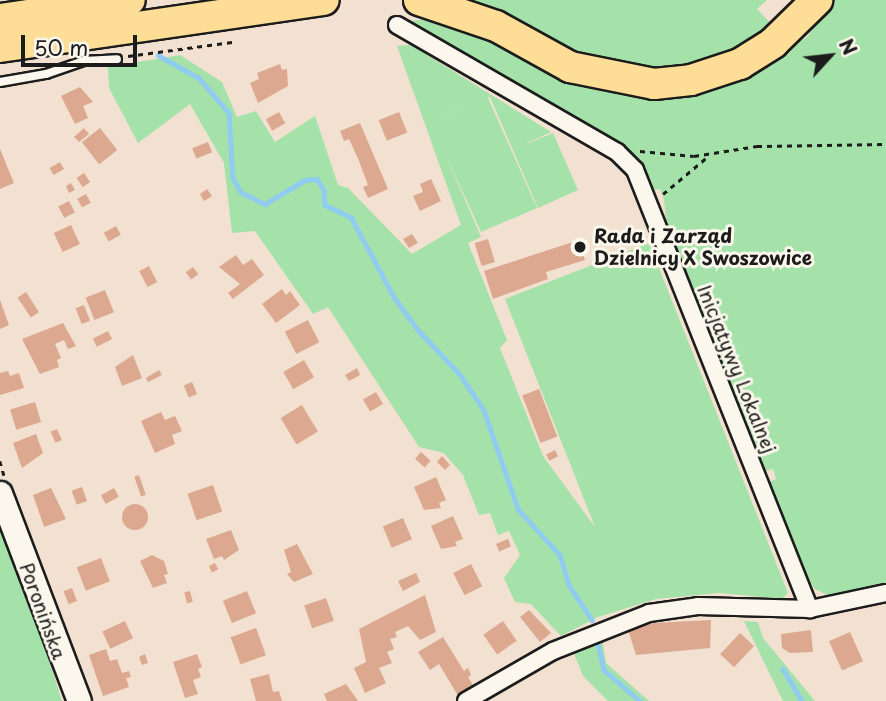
<!DOCTYPE html>
<meta charset="utf-8">
<style>
body{margin:0}
#map{position:relative;width:886px;height:701px;overflow:hidden;background:#f2e0d0;font-family:"Playpen Sans",sans-serif}
div>[style]{position:absolute}
.green>*{inset:0;background:#a4e2aa}
.stream>*{height:4.5px;margin:-2.25px;padding:0 2.25px;transform-origin:2.25px;border-radius:2.25px;background:#90cbf0}
.building>*{inset:0;background:#dca990;transform-origin:0 0}
.round{border-radius:50%}
.path>*{height:2.5px;margin-top:-1.25px;transform-origin:0;background:repeating-linear-gradient(90deg,#1c1c1c 0 5px,transparent 0 10px)}
.roads{filter:drop-shadow(2px 0 #1c1c1c) drop-shadow(-2px 0 #1c1c1c) drop-shadow(0 2px #1c1c1c) drop-shadow(0 -2px #1c1c1c)}
.lane>*{height:8px;margin:-4px;padding:0 4px;transform-origin:4px;border-radius:4px;background:#fbf7ec}
.street>*{height:16px;margin:-8px;padding:0 8px;transform-origin:8px;border-radius:8px;background:#fbf7ec}
.secondary>*{height:23px;margin:-11.5px;padding:0 11.5px;transform-origin:11.5px;border-radius:11.5px;background:#fbf7ec}
.highway>*{height:30px;margin:-15px;padding:0 15px;transform-origin:15px;border-radius:15px;background:#fedd96}
.dots>*{width:19px;height:19px;translate:-50% -50%;box-sizing:border-box;border:4px solid #fbf7ec;border-radius:50%}
span{translate:-50% -50%;white-space:nowrap;text-align:center;line-height:1.15;-webkit-text-stroke:6px #fbf7ec;paint-order:stroke}
.poi-label{font-size:19px;color:#1c1c1c;font-weight:700}
.left{translate:0 -50%;text-align:left}
.street-label{font-size:19px;color:#1c1c1c}
.north{position:absolute;left:795px;top:21px;width:70px;height:70px;-webkit-text-stroke:5px #fbf7ec;paint-order:stroke;rotate:63deg;font-size:19px;font-weight:700;line-height:28px;text-align:center;color:#1c1c1c}
.north::after{content:'';display:block;margin:auto;width:24px;height:32px;background:#1c1c1c;clip-path:polygon(50% 0,100% 100%,50% 72%,0 100%)}
.scale{position:absolute;left:21px;top:35px;width:116px;height:32px;box-sizing:border-box;border:4px solid #1c1c1c;border-top:0;padding-left:9px;font-size:21px;line-height:24px;white-space:nowrap;color:#1c1c1c;-webkit-text-stroke:5px #fbf7ec;paint-order:stroke}
</style>
<div id="map">
<div class="green">
<i style="clip-path:polygon(463px 0,767px 0,757px 9px,776px 29px,760px 42px,694px 70px,605px 69px)"></i>
<i style="clip-path:polygon(831px 0,886px 0,886px 583px,836px 599px,815px 589px,805px 574px,769px 482px,776px 479px,773px 469px,764px 471px,667px 229px,664px 200px,660px 189px,651px 190px,640px 161px,406px 21px,444px 18px,474px 29px,583px 87px,621px 95px,656px 97px,727px 85px,758px 71px,808px 36px)"></i>
<i style="clip-path:polygon(411px 45px,551px 132px,519px 147px,553px 133px,578px 190px,538px 208px,490px 97px,431px 121px,488px 98px,537px 208px,481px 232px,444px 151px,481px 237px,468px 243px,507px 340px,500px 348px,543px 456px,595px 527px,505px 299px,649px 243px,788px 593px,782px 599px,719px 593px,656px 599px,598px 617px,561px 636px,531px 604px,515px 602px,504px 578px,520px 555px,509px 531px,498px 535px,490px 513px,479px 515px,463px 475px,444px 453px,419px 447px,328px 307px,313px 314px,255px 231px,232px 233px,224px 163px,190px 104px,138px 143px,109px 88px,108px 67px,180px 55px,222px 82px,237px 117px,256px 111px,275px 142px,315px 116px,338px 185px,348px 188px,412px 254px,461px 225px,397px 46px)"></i>
<i style="clip-path:polygon(0 522px,46px 651px,62px 701px,0 701px)"></i>
<i style="clip-path:polygon(744px 621px,758px 622px,763px 638px,815px 701px,783px 701px)"></i>
<i style="clip-path:polygon(602px 638px,606px 663px,649px 701px,608px 701px,583px 676px,573px 651px)"></i>
</div>
<div class="stream">
<i style="left:158px;top:55px;width:47px;rotate:29.3deg"></i>
<i style="left:199px;top:78px;width:46px;rotate:49.4deg"></i>
<i style="left:229px;top:113px;width:65px;rotate:86.5deg"></i>
<i style="left:233px;top:178px;width:16px;rotate:60deg"></i>
<i style="left:241px;top:192px;width:27px;rotate:27deg"></i>
<i style="left:265px;top:204px;width:47px;rotate:-31deg"></i>
<i style="left:305px;top:180px;width:12px;rotate:-5deg"></i>
<i style="left:317px;top:179px;width:13px;rotate:58deg"></i>
<i style="left:324px;top:190px;width:15px;rotate:86deg"></i>
<i style="left:325px;top:205px;width:29px;rotate:25deg"></i>
<i style="left:351px;top:217px;width:91px;rotate:61.7deg"></i>
<i style="left:394px;top:297px;width:42px;rotate:53.7deg"></i>
<i style="left:419px;top:331px;width:58px;rotate:46.4deg"></i>
<i style="left:459px;top:373px;width:45px;rotate:56deg"></i>
<i style="left:484px;top:410px;width:105px;rotate:71deg"></i>
<i style="left:518px;top:509px;width:62px;rotate:47.6deg"></i>
<i style="left:560px;top:555px;width:31px;rotate:73deg"></i>
<i style="left:569px;top:585px;width:42px;rotate:56.7deg"></i>
<i style="left:597px;top:639px;width:32px;rotate:77deg"></i>
<i style="left:604px;top:670px;width:48px;rotate:40.7deg"></i>
<i style="left:783px;top:669px;width:37px;rotate:59deg"></i>
</div>
<div class="building">
<i style="clip-path:polygon(280px 64px,282px 70px,287px 69px,288px 86px,258px 103px,250px 83px,259px 79px,257px 73px)"></i>
<i style="clip-path:polygon(80px 87px,93px 102px,83px 106px,88px 118px,75px 124px,61px 96px)"></i>
<i style="left:279px;top:112px;width:13px;height:15px;rotate:61deg"></i>
<i style="left:399px;top:112px;width:22px;height:22px;rotate:68deg"></i>
<i style="clip-path:polygon(360px 123px,388px 189px,368px 198px,363px 187px,368px 185px,359px 161px,349px 139px,344px 141px,340px 131px)"></i>
<i style="clip-path:polygon(84px 128px,89px 134px,79px 142px,74px 137px)"></i>
<i style="left:100px;top:128px;width:28px;height:23px;rotate:52deg"></i>
<i style="left:208px;top:142px;width:11px;height:17px;rotate:68deg"></i>
<i style="clip-path:polygon(0 149px,14px 183px,0 189px)"></i>
<i style="left:60px;top:162px;width:8px;height:12px;rotate:60deg"></i>
<i style="left:84px;top:173px;width:11px;height:9px;rotate:56deg"></i>
<i style="clip-path:polygon(431px 179px,441px 201px,420px 211px,413px 196px,423px 192px,420px 184px)"></i>
<i style="clip-path:polygon(71px 183px,75px 190px,69px 193px,66px 186px)"></i>
<i style="clip-path:polygon(207px 189px,212px 196px,204px 201px,200px 194px)"></i>
<i style="left:86px;top:194px;width:10px;height:10px;rotate:61deg"></i>
<i style="left:69px;top:201px;width:13px;height:12px;rotate:63deg"></i>
<i style="left:71px;top:225px;width:21px;height:19px;rotate:65deg"></i>
<i style="left:116px;top:226px;width:10px;height:14px;rotate:61deg"></i>
<i style="clip-path:polygon(412px 234px,418px 243px,409px 248px,403px 239px)"></i>
<i style="left:488px;top:239px;width:24px;height:14px;rotate:73deg"></i>
<i style="clip-path:polygon(579px 240px,585px 260px,546px 272px,548px 279px,493px 299px,484px 271px)"></i>
<i style="clip-path:polygon(236px 255px,243px 265px,252px 259px,264px 275px,233px 299px,228px 293px,240px 284px,219px 267px)"></i>
<i style="left:149px;top:266px;width:18px;height:11px;rotate:63deg"></i>
<i style="left:193px;top:267px;width:9px;height:9px;rotate:54deg"></i>
<i style="clip-path:polygon(282px 289px,286px 295px,290px 291px,300px 305px,276px 323px,262px 304px)"></i>
<i style="left:105px;top:290px;width:24px;height:21px;rotate:68deg"></i>
<i style="left:26px;top:292px;width:24px;height:10px;rotate:57deg"></i>
<i style="clip-path:polygon(0 300px,9px 325px,0 329px)"></i>
<i style="left:84px;top:305px;width:17px;height:9px;rotate:69deg"></i>
<i style="left:308px;top:320px;width:25px;height:26px;rotate:63deg"></i>
<i style="clip-path:polygon(63px 323px,76px 346px,68px 349px,64px 340px,55px 344px,61px 358px,57px 360px,59px 367px,40px 374px,22px 339px)"></i>
<i style="left:108px;top:331px;width:9px;height:17px;rotate:63deg"></i>
<i style="clip-path:polygon(133px 355px,142px 378px,122px 386px,115px 367px)"></i>
<i style="left:304px;top:360px;width:20px;height:24px;rotate:60deg"></i>
<i style="clip-path:polygon(357px 368px,360px 375px,349px 381px,345px 375px)"></i>
<i style="clip-path:polygon(159px 370px,162px 375px,148px 382px,146px 378px)"></i>
<i style="clip-path:polygon(8px 371px,10px 376px,19px 373px,24px 388px,0 395px,0 373px)"></i>
<i style="left:192px;top:382px;width:13px;height:9px;rotate:67deg"></i>
<i style="left:539px;top:389px;width:51px;height:18px;rotate:69deg"></i>
<i style="left:376px;top:392px;width:14px;height:15px;rotate:60deg"></i>
<i style="left:35px;top:402px;width:21px;height:26px;rotate:73deg"></i>
<i style="left:302px;top:405px;width:31px;height:25px;rotate:59deg"></i>
<i style="clip-path:polygon(161px 412px,165px 420px,175px 416px,182px 431px,172px 435px,175px 444px,155px 453px,141px 421px)"></i>
<i style="left:57px;top:429px;width:12px;height:7px;rotate:66deg"></i>
<i style="clip-path:polygon(36px 434px,43px 453px,22px 468px,13px 443px)"></i>
<i style="left:555px;top:450px;width:7px;height:10px;rotate:63deg"></i>
<i style="left:421px;top:452px;width:13px;height:9px;rotate:42deg"></i>
<i style="clip-path:polygon(442px 456px,450px 465px,445px 470px,437px 462px)"></i>
<i style="left:139px;top:475px;width:21px;height:5px;rotate:71deg"></i>
<i style="clip-path:polygon(436px 477px,446px 500px,439px 503px,441px 508px,424px 510px,414px 487px)"></i>
<i style="left:213px;top:485px;width:28px;height:27px;rotate:71deg"></i>
<i style="left:82px;top:487px;width:15px;height:11px;rotate:70deg"></i>
<i style="clip-path:polygon(51px 488px,66px 519px,44px 527px,33px 495px)"></i>
<i style="left:114px;top:488px;width:10px;height:15px;rotate:61deg"></i>
<i class="round" style="left:122px;top:504px;width:26px;height:26px"></i>
<i style="clip-path:polygon(453px 516px,463px 539px,455px 542px,457px 546px,441px 549px,431px 526px)"></i>
<i style="left:403px;top:518px;width:23px;height:22px;rotate:67deg"></i>
<i style="clip-path:polygon(231px 530px,239px 550px,224px 560px,222px 556px,214px 559px,206px 539px)"></i>
<i style="left:508px;top:539px;width:8px;height:13px;rotate:67deg"></i>
<i style="clip-path:polygon(297px 544px,313px 574px,294px 582px,287px 574px,291px 572px,284px 550px)"></i>
<i style="clip-path:polygon(152px 555px,164px 561px,168px 574px,164px 575px,167px 583px,153px 588px,140px 561px)"></i>
<i style="left:101px;top:558px;width:25px;height:26px;rotate:69deg"></i>
<i style="left:215px;top:563px;width:7px;height:7px;rotate:63deg"></i>
<i style="left:471px;top:564px;width:25px;height:20px;rotate:63deg"></i>
<i style="clip-path:polygon(416px 573px,420px 582px,403px 591px,398px 581px)"></i>
<i style="left:72px;top:588px;width:14px;height:9px;rotate:69deg"></i>
<i style="left:190px;top:591px;width:11px;height:6px;rotate:75deg"></i>
<i style="left:247px;top:591px;width:24px;height:26px;rotate:68deg"></i>
<i style="clip-path:polygon(425px 595px,436px 632px,420px 640px,408px 626px,395px 632px,397px 637px,390px 639px,394px 649px,387px 652px,392px 663px,379px 668px,386px 683px,365px 693px,354px 668px,366px 662px,359px 629px)"></i>
<i style="left:326px;top:598px;width:24px;height:23px;rotate:71deg"></i>
<i style="clip-path:polygon(529px 610px,551px 633px,540px 642px,520px 617px)"></i>
<i style="clip-path:polygon(711px 620px,710px 648px,636px 655px,628px 630px,654px 623px)"></i>
<i style="left:125px;top:621px;width:19px;height:25px;rotate:65deg"></i>
<i style="left:503px;top:621px;width:24px;height:24px;rotate:55deg"></i>
<i style="left:256px;top:628px;width:29px;height:27px;rotate:70deg"></i>
<i style="clip-path:polygon(811px 630px,813px 652px,790px 653px,782px 648px,781px 634px)"></i>
<i style="left:850px;top:632px;width:32px;height:23px;rotate:66deg"></i>
<i style="left:740px;top:633px;width:19px;height:29px;rotate:43deg"></i>
<i style="clip-path:polygon(443px 637px,464px 671px,468px 668px,471px 675px,468px 677px,473px 685px,457px 694px,439px 664px,430px 670px,418px 652px)"></i>
<i style="clip-path:polygon(106px 649px,110px 661px,117px 659px,122px 673px,129px 671px,131px 677px,126px 678px,129px 687px,103px 696px,89px 655px)"></i>
<i style="clip-path:polygon(145px 654px,148px 663px,142px 665px,139px 657px)"></i>
<i style="clip-path:polygon(197px 654px,202px 667px,198px 669px,201px 677px,193px 680px,198px 694px,185px 698px,173px 662px)"></i>
<i style="clip-path:polygon(269px 674px,273px 692px,279px 691px,282px 701px,256px 701px,250px 679px)"></i>
<i style="clip-path:polygon(346px 684px,358px 701px,327px 701px,324px 694px)"></i>
</div>
<div class="path">
<i style="left:128px;top:56px;width:105px;rotate:-7.7deg"></i>
<i style="left:640px;top:151px;width:54px;rotate:5.3deg"></i>
<i style="left:694px;top:156px;width:64px;rotate:-9deg"></i>
<i style="left:757px;top:146px;width:129px;rotate:-0.9deg"></i>
<i style="left:663px;top:194px;width:56px;rotate:-39.9deg"></i>
<i style="left:0;top:461px;width:15px;rotate:74deg"></i>
</div>
<div class="roads">
<div class="lane">
<i style="left:0;top:82px;width:47px;rotate:-9.9deg"></i>
<i style="left:46px;top:74px;width:39px;rotate:-19deg"></i>
<i style="left:83px;top:61px;width:34px;rotate:-3deg"></i>
</div>
<div class="street">
<i style="left:397px;top:25px;width:254px;rotate:30deg"></i>
<i style="left:617px;top:152px;width:25px;rotate:45deg"></i>
<i style="left:635px;top:170px;width:473px;rotate:68.3deg"></i>
<i style="left:466px;top:701px;width:100px;rotate:-29.9deg"></i>
<i style="left:553px;top:651px;width:103px;rotate:-21.6deg"></i>
<i style="left:649px;top:613px;width:49px;rotate:-8.1deg"></i>
<i style="left:698px;top:606px;width:112px;rotate:1.5deg"></i>
<i style="left:810px;top:609px;width:78px;rotate:-11.9deg"></i>
</div>
<div class="secondary">
<i style="left:0;top:493px;width:222px;rotate:69.2deg"></i>
</div>
<div class="highway">
<i style="left:419px;top:0;width:81px;rotate:18.7deg"></i>
<i style="left:496px;top:26px;width:85px;rotate:29deg"></i>
<i style="left:570px;top:67px;width:86px;rotate:11.4deg"></i>
<i style="left:654px;top:84px;width:37px;rotate:-6deg"></i>
<i style="left:691px;top:80px;width:52px;rotate:-18.1deg"></i>
<i style="left:740px;top:64px;width:39px;rotate:-32deg"></i>
<i style="left:773px;top:43px;width:62px;rotate:-44.3deg"></i>
<i style="left:0;top:19px;width:131px;rotate:-8.3deg"></i>
<i style="left:0;top:47px;width:327px;rotate:-8.3deg"></i>
</div>
</div>
<div class="dots">
<i style="left:580px;top:247px;background:#1c1c1c"></i>
</div>
<div class="poi-label">
<span class="left" style="left:594px;top:247px">Rada i Zarząd<br>Dzielnicy X Swoszowice</span>
</div>
<div class="street-label">
<span style="left:737px;top:369px;rotate:68deg">Inicjatywy Lokalnej</span>
<span style="left:43px;top:611px;rotate:70deg">Poronińska</span>
</div>
<div class="north">N</div>
<div class="scale">50 m</div>
</div>
